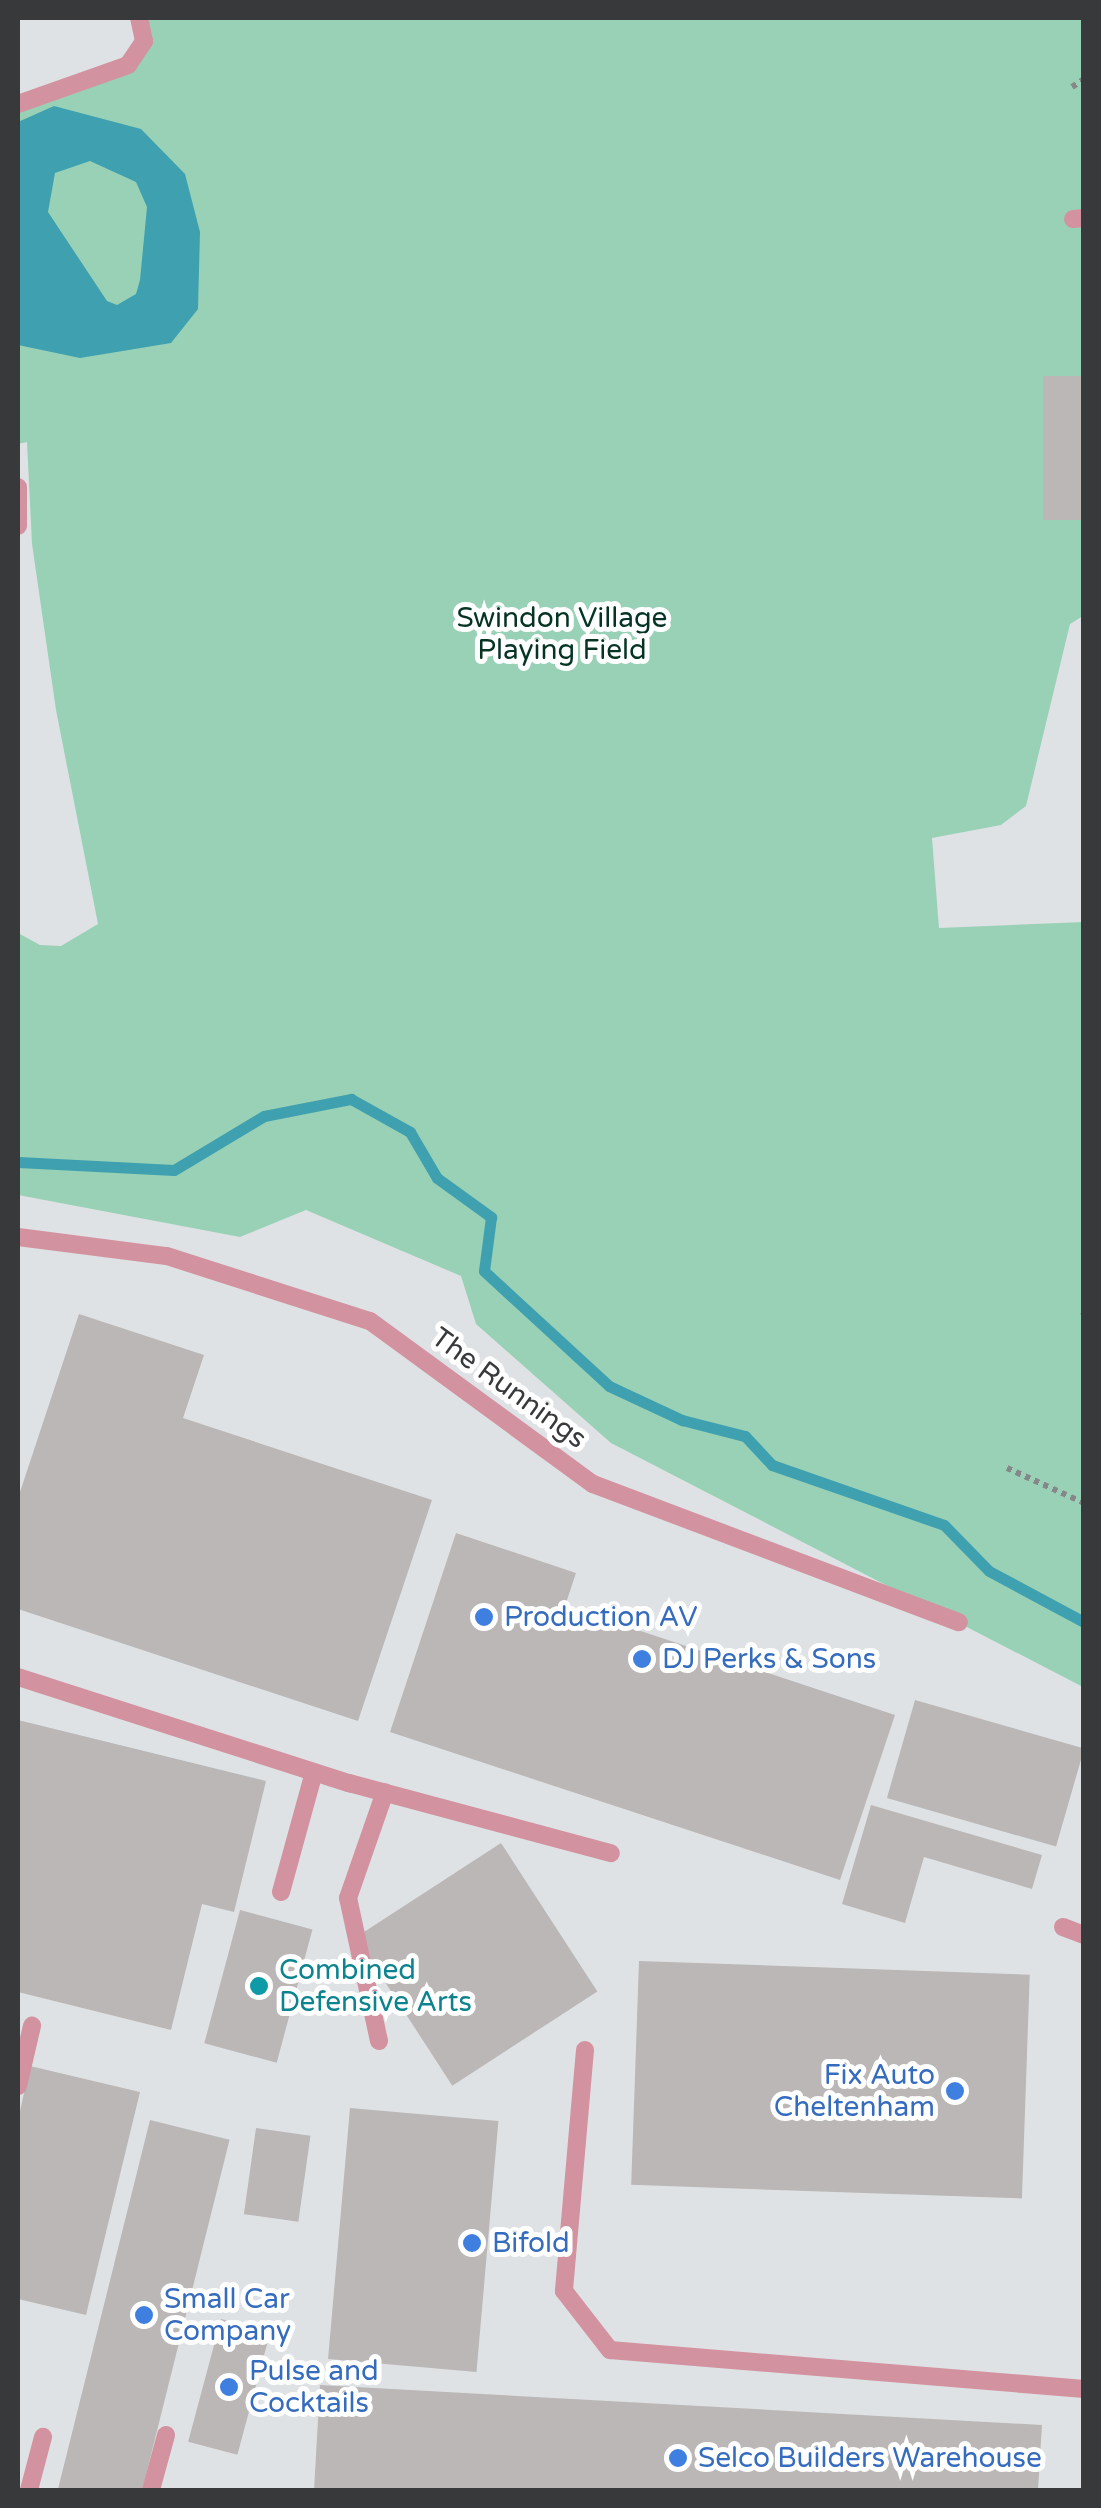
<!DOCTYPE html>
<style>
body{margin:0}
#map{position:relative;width:1101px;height:2508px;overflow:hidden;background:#dfe2e5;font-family:"Varela Round",sans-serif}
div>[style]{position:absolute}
.green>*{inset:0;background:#99d1b7}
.water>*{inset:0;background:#3fa0af}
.stream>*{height:11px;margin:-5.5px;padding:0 5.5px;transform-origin:5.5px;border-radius:5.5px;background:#3fa0af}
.building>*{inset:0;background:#bbb7b6;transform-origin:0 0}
.path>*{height:6px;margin-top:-3px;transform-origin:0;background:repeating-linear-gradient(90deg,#858789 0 5px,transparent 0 10px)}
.lane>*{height:18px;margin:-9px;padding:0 9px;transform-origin:9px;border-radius:9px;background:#d2929f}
.dots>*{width:28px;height:28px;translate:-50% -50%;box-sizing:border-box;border:5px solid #fff;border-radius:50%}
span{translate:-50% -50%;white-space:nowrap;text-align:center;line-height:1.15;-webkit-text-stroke:10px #fff;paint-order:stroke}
.park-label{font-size:28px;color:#053423}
.street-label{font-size:28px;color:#38393a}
.shop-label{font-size:28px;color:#366cbe}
.left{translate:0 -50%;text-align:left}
.right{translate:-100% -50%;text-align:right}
.culture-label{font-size:28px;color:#0d838f}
.frame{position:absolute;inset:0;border:20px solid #38393a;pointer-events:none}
</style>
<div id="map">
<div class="green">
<i style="clip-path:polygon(139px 18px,1083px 18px,1083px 616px,1070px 624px,1026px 806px,1001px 825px,932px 838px,939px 928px,1083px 922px,1083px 1687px,611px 1443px,476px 1324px,461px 1276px,306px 1210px,240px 1237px,18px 1195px,18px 933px,40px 945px,61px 946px,98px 924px,56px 710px,32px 544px,27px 442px,18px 444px,18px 104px,128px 65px,143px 41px)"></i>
</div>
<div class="water">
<i style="clip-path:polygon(evenodd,54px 106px,141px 129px,185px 174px,200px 232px,198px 309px,171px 343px,80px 358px,18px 345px,18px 122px,54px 106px,90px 161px,136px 182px,147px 207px,140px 280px,136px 294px,117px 305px,107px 301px,48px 212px,55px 173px,90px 161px)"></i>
</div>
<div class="stream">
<i style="left:18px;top:1162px;width:156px;rotate:2.9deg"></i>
<i style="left:174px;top:1170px;width:105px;rotate:-31deg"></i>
<i style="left:264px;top:1116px;width:89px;rotate:-11.1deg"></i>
<i style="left:351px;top:1099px;width:68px;rotate:29.2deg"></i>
<i style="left:410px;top:1132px;width:53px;rotate:59.6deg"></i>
<i style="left:437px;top:1178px;width:67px;rotate:35.8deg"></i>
<i style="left:491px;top:1217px;width:54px;rotate:97.4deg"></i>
<i style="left:484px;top:1271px;width:170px;rotate:42.6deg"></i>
<i style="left:609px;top:1386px;width:81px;rotate:25deg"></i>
<i style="left:682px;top:1420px;width:65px;rotate:14.3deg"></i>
<i style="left:745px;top:1436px;width:40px;rotate:47deg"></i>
<i style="left:772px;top:1465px;width:182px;rotate:19.2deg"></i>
<i style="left:944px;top:1525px;width:64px;rotate:45.6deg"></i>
<i style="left:989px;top:1571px;width:108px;rotate:28.2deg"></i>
</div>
<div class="building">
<i style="left:1084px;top:376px;width:144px;height:41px;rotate:90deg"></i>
<i style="clip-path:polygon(79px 1314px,204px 1355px,183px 1418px,432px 1500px,358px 1721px,18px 1609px,18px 1498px)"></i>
<i style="clip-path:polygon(456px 1533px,576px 1573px,565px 1606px,895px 1715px,840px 1880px,390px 1732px)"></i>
<i style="left:915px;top:1700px;width:176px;height:102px;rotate:16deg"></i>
<i style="clip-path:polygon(18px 1720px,266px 1781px,234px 1912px,202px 1904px,171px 2030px,18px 1992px)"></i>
<i style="clip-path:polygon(871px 1805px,1042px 1855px,1032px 1889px,924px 1857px,905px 1923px,842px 1904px)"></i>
<i style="left:501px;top:1843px;width:177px;height:173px;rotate:57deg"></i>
<i style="left:240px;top:1910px;width:75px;height:138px;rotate:15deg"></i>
<i style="left:639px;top:1961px;width:391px;height:224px;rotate:2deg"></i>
<i style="clip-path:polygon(30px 2066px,140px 2092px,86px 2315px,18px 2299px,18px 2120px)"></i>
<i style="left:350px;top:2108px;width:149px;height:252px;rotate:5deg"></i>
<i style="left:150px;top:2120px;width:82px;height:382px;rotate:14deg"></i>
<i style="left:256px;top:2128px;width:55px;height:87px;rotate:8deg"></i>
<i style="left:221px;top:2319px;width:51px;height:127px;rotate:15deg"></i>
<i style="clip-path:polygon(320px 2385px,1042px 2425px,1038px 2490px,314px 2490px)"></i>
</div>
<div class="path">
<i style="left:1072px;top:87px;width:14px;rotate:-34deg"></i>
<i style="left:1083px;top:1312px;width:2px;rotate:63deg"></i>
<i style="left:1007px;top:1468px;width:85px;rotate:24.4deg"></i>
</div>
<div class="lane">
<i style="left:18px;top:104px;width:117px;rotate:-19.5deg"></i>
<i style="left:128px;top:65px;width:29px;rotate:-56deg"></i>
<i style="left:144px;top:41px;width:24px;rotate:-102deg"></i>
<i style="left:1073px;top:219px;width:11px;rotate:-5deg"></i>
<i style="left:18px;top:487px;width:39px;rotate:90deg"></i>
<i style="left:18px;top:1237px;width:150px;rotate:7.3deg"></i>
<i style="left:167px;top:1256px;width:213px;rotate:17.8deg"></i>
<i style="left:370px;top:1321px;width:276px;rotate:36.2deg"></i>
<i style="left:593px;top:1484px;width:391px;rotate:20.7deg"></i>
<i style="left:18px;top:1677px;width:348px;rotate:17.8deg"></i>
<i style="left:349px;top:1783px;width:271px;rotate:15deg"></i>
<i style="left:281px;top:1892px;width:124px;rotate:-74.6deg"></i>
<i style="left:1063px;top:1927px;width:22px;rotate:21deg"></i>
<i style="left:379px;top:2041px;width:146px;rotate:-102.2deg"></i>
<i style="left:348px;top:1898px;width:112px;rotate:-70.8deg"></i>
<i style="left:585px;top:2050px;width:242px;rotate:95deg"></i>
<i style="left:564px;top:2291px;width:75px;rotate:52.1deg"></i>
<i style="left:610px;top:2350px;width:476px;rotate:4.7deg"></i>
<i style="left:18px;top:2086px;width:62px;rotate:-76.9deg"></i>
<i style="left:29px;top:2490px;width:55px;rotate:-75.2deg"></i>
<i style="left:151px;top:2490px;width:57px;rotate:-74.7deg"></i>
</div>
<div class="dots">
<i style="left:484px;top:1617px;background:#3f7fe0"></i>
<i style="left:642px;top:1659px;background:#3f7fe0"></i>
<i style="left:259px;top:1986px;background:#0f9aa8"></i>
<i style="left:955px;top:2091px;background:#3f7fe0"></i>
<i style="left:472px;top:2243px;background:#3f7fe0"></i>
<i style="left:144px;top:2315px;background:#3f7fe0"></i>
<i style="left:229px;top:2387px;background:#3f7fe0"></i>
<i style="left:678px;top:2458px;background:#3f7fe0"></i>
</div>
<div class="park-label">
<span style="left:562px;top:634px">Swindon Village<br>Playing Field</span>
</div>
<div class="street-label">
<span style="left:509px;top:1388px;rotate:36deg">The Runnings</span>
</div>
<div class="shop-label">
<span class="left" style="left:504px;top:1617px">Production AV</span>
<span class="left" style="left:662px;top:1659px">DJ Perks &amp; Sons</span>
<span class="right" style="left:935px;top:2091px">Fix Auto<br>Cheltenham</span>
<span class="left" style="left:492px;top:2243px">Bifold</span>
<span class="left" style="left:164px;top:2315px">Small Car<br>Company</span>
<span class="left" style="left:249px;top:2387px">Pulse and<br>Cocktails</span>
<span class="left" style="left:698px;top:2458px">Selco Builders Warehouse</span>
</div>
<div class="culture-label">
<span class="left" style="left:279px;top:1986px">Combined<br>Defensive Arts</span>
</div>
<div class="frame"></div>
</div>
